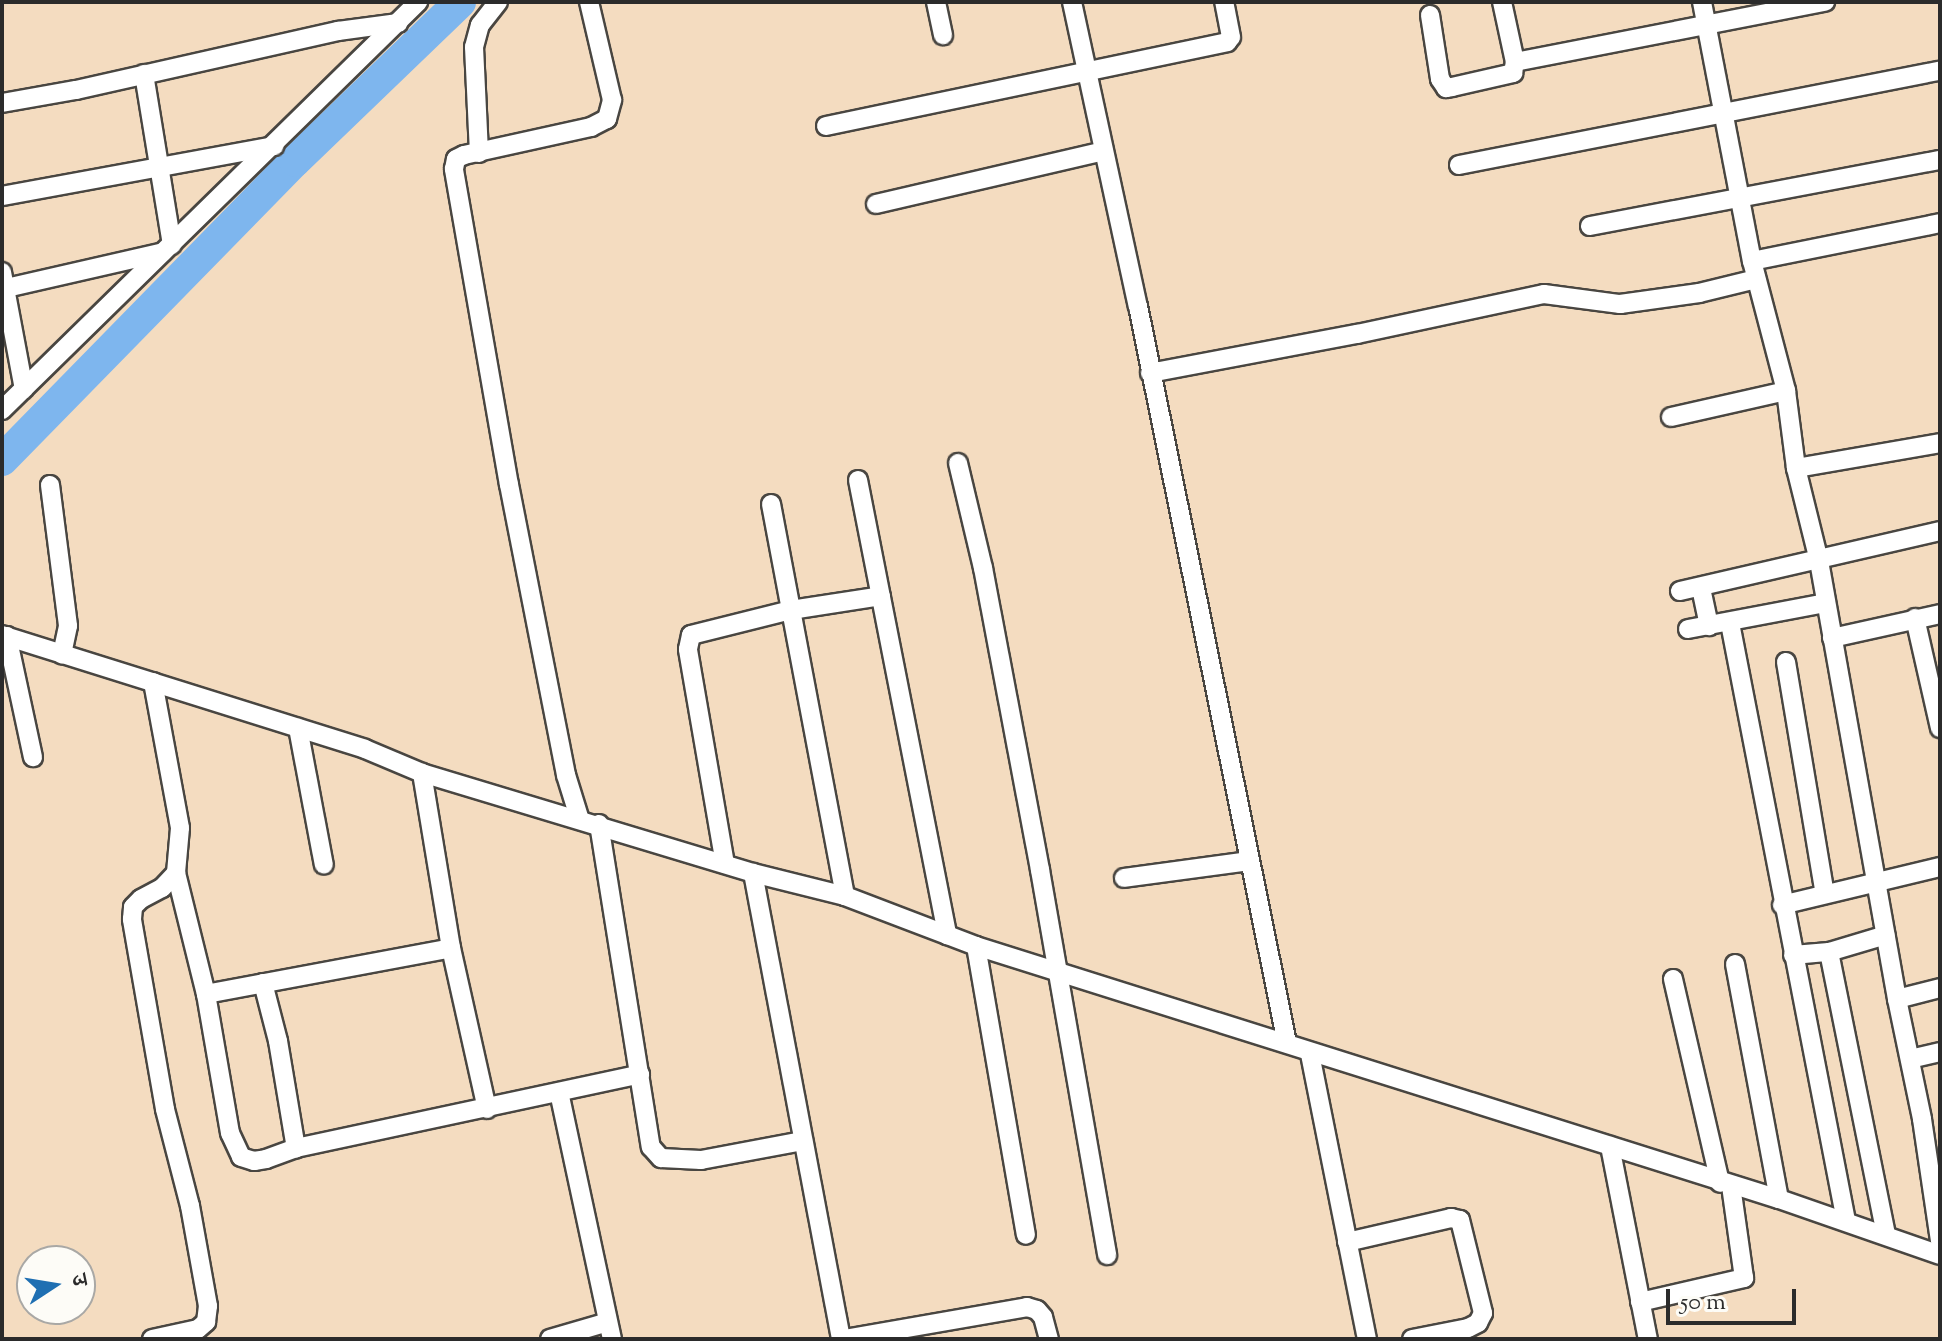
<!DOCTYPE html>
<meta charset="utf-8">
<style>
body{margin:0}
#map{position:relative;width:1942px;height:1341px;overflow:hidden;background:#f4dcc0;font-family:"Sorts Mill Goudy","Noto Serif Devanagari",serif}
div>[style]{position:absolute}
.river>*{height:32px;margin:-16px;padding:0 16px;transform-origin:16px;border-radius:16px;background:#7eb6ee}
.roads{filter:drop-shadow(2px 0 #494641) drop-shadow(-2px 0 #494641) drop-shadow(0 2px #494641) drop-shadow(0 -2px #494641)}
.minor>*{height:18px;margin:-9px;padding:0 9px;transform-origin:9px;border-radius:9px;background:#fff}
span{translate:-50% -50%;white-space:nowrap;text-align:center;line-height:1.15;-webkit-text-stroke:7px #fdfcf7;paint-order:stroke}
.frame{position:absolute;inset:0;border:4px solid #2b2b2b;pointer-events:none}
.north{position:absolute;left:16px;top:1245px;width:80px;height:80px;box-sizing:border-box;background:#fdfcf7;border:2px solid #a9a8a5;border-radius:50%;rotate:78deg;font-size:22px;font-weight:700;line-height:32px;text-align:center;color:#2b2b2b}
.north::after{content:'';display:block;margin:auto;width:28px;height:36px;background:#1f6fb2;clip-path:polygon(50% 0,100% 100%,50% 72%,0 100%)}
.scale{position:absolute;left:1666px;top:1289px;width:130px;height:36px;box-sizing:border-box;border:4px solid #2b2b2b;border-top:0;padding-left:10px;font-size:24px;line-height:28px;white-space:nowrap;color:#2b2b2b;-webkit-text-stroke:6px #fdfcf7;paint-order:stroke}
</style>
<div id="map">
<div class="river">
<i style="left:2px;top:460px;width:419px;rotate:-45.6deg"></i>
<i style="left:295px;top:161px;width:229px;rotate:-43.9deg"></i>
</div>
<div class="roads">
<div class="minor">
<i style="left:936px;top:2px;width:34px;rotate:78deg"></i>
<i style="left:1072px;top:2px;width:311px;rotate:77.8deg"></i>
<i style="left:1138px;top:306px;width:752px;rotate:78.57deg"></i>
<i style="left:1702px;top:2px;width:264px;rotate:79.1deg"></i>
<i style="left:1752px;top:261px;width:134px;rotate:75.3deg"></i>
<i style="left:1786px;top:391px;width:78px;rotate:82.6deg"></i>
<i style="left:1796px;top:468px;width:96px;rotate:76.1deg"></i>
<i style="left:1819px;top:561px;width:445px;rotate:79.9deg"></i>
<i style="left:1897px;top:999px;width:123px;rotate:78.2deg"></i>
<i style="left:1922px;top:1119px;width:123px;rotate:81.6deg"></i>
<i style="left:1430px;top:15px;width:65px;rotate:81.1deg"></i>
<i style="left:1440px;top:79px;width:11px;rotate:56deg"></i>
<i style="left:1446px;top:88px;width:6px;rotate:-9deg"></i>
<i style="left:1452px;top:87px;width:63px;rotate:-12.9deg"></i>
<i style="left:1513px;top:73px;width:11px;rotate:-80deg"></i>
<i style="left:1515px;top:62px;width:61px;rotate:-102.2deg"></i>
<i style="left:1515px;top:62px;width:316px;rotate:-11deg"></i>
<i style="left:144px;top:74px;width:173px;rotate:80.7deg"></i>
<i style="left:2px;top:103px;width:75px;rotate:-10deg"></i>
<i style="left:76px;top:90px;width:269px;rotate:-12.7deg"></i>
<i style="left:338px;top:31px;width:61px;rotate:-7.6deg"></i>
<i style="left:826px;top:126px;width:410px;rotate:-11.8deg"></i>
<i style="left:1227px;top:42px;width:6px;rotate:-51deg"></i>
<i style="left:1231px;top:37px;width:36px;rotate:-101deg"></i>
<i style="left:479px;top:153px;width:106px;rotate:-92.7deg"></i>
<i style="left:474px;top:47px;width:23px;rotate:-75deg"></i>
<i style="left:480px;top:25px;width:29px;rotate:-52deg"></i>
<i style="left:1459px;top:165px;width:490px;rotate:-11.1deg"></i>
<i style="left:2px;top:196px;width:277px;rotate:-10.4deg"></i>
<i style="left:876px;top:204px;width:233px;rotate:-13.1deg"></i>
<i style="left:1590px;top:226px;width:356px;rotate:-10.7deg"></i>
<i style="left:1752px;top:261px;width:192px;rotate:-11.4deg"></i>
<i style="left:2px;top:272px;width:119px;rotate:79.4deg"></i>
<i style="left:2px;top:289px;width:165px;rotate:-12.9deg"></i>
<i style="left:1150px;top:373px;width:211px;rotate:-10.7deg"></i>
<i style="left:1357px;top:334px;width:191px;rotate:-12.1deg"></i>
<i style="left:1544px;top:294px;width:77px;rotate:7.5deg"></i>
<i style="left:1620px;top:304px;width:80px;rotate:-7.9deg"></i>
<i style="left:1699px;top:293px;width:59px;rotate:-13.8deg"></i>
<i style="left:2px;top:410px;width:583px;rotate:-44.44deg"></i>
<i style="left:1671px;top:417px;width:118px;rotate:-12.7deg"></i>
<i style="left:958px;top:463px;width:108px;rotate:76.6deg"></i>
<i style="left:983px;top:568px;width:307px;rotate:79.3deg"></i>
<i style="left:1040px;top:870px;width:391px;rotate:80.1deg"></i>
<i style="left:1796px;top:468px;width:146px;rotate:-9.8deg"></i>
<i style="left:858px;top:480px;width:464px;rotate:78.9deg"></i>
<i style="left:50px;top:485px;width:142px;rotate:82.7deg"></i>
<i style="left:68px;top:626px;width:29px;rotate:102deg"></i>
<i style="left:771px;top:504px;width:399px;rotate:79.3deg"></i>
<i style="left:1701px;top:588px;width:39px;rotate:78deg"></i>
<i style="left:1680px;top:591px;width:267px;rotate:-13deg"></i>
<i style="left:1915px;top:618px;width:113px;rotate:77.2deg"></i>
<i style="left:1730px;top:623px;width:609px;rotate:79.02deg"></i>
<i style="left:1688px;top:629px;width:140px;rotate:-10.7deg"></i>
<i style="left:2px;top:635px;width:380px;rotate:17.4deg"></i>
<i style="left:365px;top:749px;width:62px;rotate:22.8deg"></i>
<i style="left:422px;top:773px;width:346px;rotate:16.8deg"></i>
<i style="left:753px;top:873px;width:95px;rotate:14deg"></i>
<i style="left:845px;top:896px;width:140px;rotate:20.9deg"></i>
<i style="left:976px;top:946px;width:842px;rotate:17.49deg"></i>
<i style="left:1779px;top:1199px;width:170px;rotate:19.2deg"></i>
<i style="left:7px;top:636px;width:124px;rotate:77.9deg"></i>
<i style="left:1832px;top:638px;width:111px;rotate:-12.5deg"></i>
<i style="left:1786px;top:662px;width:235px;rotate:80.5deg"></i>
<i style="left:153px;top:682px;width:148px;rotate:79.5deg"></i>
<i style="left:180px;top:828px;width:45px;rotate:95.1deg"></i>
<i style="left:176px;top:873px;width:125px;rotate:76.1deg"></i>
<i style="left:206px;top:994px;width:141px;rotate:80.2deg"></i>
<i style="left:230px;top:1133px;width:26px;rotate:65deg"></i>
<i style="left:241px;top:1157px;width:14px;rotate:17deg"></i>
<i style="left:254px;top:1161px;width:12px;rotate:-9deg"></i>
<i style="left:266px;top:1159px;width:32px;rotate:-20deg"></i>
<i style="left:296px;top:1148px;width:352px;rotate:-12.1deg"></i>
<i style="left:298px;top:728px;width:139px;rotate:79.3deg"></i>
<i style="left:422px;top:773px;width:177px;rotate:80.6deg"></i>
<i style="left:451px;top:948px;width:165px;rotate:77.4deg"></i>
<i style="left:579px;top:817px;width:44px;rotate:-107.2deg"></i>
<i style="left:566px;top:775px;width:296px;rotate:-101.1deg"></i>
<i style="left:509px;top:485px;width:321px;rotate:-99.9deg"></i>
<i style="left:454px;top:169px;width:10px;rotate:-79deg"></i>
<i style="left:456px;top:159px;width:9px;rotate:-27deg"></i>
<i style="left:464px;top:155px;width:130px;rotate:-12.4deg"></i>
<i style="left:591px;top:127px;width:18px;rotate:-27deg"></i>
<i style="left:607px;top:119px;width:20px;rotate:-75deg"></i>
<i style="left:612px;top:100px;width:101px;rotate:-103.2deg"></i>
<i style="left:599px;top:824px;width:327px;rotate:80.9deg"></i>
<i style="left:651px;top:1147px;width:15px;rotate:48deg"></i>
<i style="left:661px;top:1158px;width:40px;rotate:2.9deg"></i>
<i style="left:701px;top:1160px;width:104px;rotate:-10.6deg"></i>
<i style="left:725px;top:864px;width:218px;rotate:-99.8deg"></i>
<i style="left:688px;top:649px;width:14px;rotate:-78deg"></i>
<i style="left:691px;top:635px;width:103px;rotate:-14deg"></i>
<i style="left:791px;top:610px;width:91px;rotate:-8.8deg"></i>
<i style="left:753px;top:873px;width:474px;rotate:79.3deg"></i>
<i style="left:1124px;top:878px;width:127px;rotate:-7.7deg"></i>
<i style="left:1782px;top:905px;width:163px;rotate:-13.5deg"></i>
<i style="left:976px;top:946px;width:293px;rotate:80.2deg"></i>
<i style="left:1829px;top:952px;width:288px;rotate:78.6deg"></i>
<i style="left:1793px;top:955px;width:36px;rotate:-5deg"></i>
<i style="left:1829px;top:952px;width:59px;rotate:-16.6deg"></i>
<i style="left:1735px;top:964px;width:239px;rotate:79.4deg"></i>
<i style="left:1673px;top:979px;width:209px;rotate:77deg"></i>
<i style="left:263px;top:983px;width:60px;rotate:75.5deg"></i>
<i style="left:278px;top:1041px;width:109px;rotate:80.5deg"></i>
<i style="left:206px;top:994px;width:249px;rotate:-10.6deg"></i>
<i style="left:1897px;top:999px;width:44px;rotate:-14.3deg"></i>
<i style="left:1310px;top:1054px;width:291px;rotate:78.7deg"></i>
<i style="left:1910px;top:1059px;width:31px;rotate:-13deg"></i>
<i style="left:559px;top:1092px;width:253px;rotate:77.9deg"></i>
<i style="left:1610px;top:1146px;width:197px;rotate:78.9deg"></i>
<i style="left:1347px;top:1242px;width:107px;rotate:-13deg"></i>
<i style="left:1451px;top:1218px;width:9px;rotate:13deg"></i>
<i style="left:1460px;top:1220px;width:96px;rotate:76.1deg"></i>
<i style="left:1483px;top:1313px;width:11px;rotate:117deg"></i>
<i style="left:1478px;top:1323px;width:11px;rotate:153deg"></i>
<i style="left:1468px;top:1328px;width:57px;rotate:168.9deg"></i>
<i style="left:1640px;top:1302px;width:107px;rotate:-13deg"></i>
<i style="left:1744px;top:1278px;width:93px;rotate:-98deg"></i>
<i style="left:152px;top:1339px;width:47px;rotate:-12.3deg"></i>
<i style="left:198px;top:1329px;width:11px;rotate:-41deg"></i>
<i style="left:206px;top:1322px;width:16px;rotate:-83deg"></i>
<i style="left:208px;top:1306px;width:102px;rotate:-100.2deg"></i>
<i style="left:190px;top:1206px;width:100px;rotate:-104.5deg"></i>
<i style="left:165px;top:1109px;width:193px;rotate:-99.9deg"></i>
<i style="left:132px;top:919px;width:12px;rotate:-85deg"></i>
<i style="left:133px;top:907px;width:11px;rotate:-45deg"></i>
<i style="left:141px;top:899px;width:24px;rotate:-28deg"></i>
<i style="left:162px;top:888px;width:21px;rotate:-47deg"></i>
<i style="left:550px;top:1339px;width:60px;rotate:-16.3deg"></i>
<i style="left:844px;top:1339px;width:186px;rotate:-9.9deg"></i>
<i style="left:1027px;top:1307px;width:10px;rotate:17deg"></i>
<i style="left:1037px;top:1310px;width:9px;rotate:49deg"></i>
<i style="left:1043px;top:1317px;width:23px;rotate:75deg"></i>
</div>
</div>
<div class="frame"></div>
<div class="north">उ</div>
<div class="scale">50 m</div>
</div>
